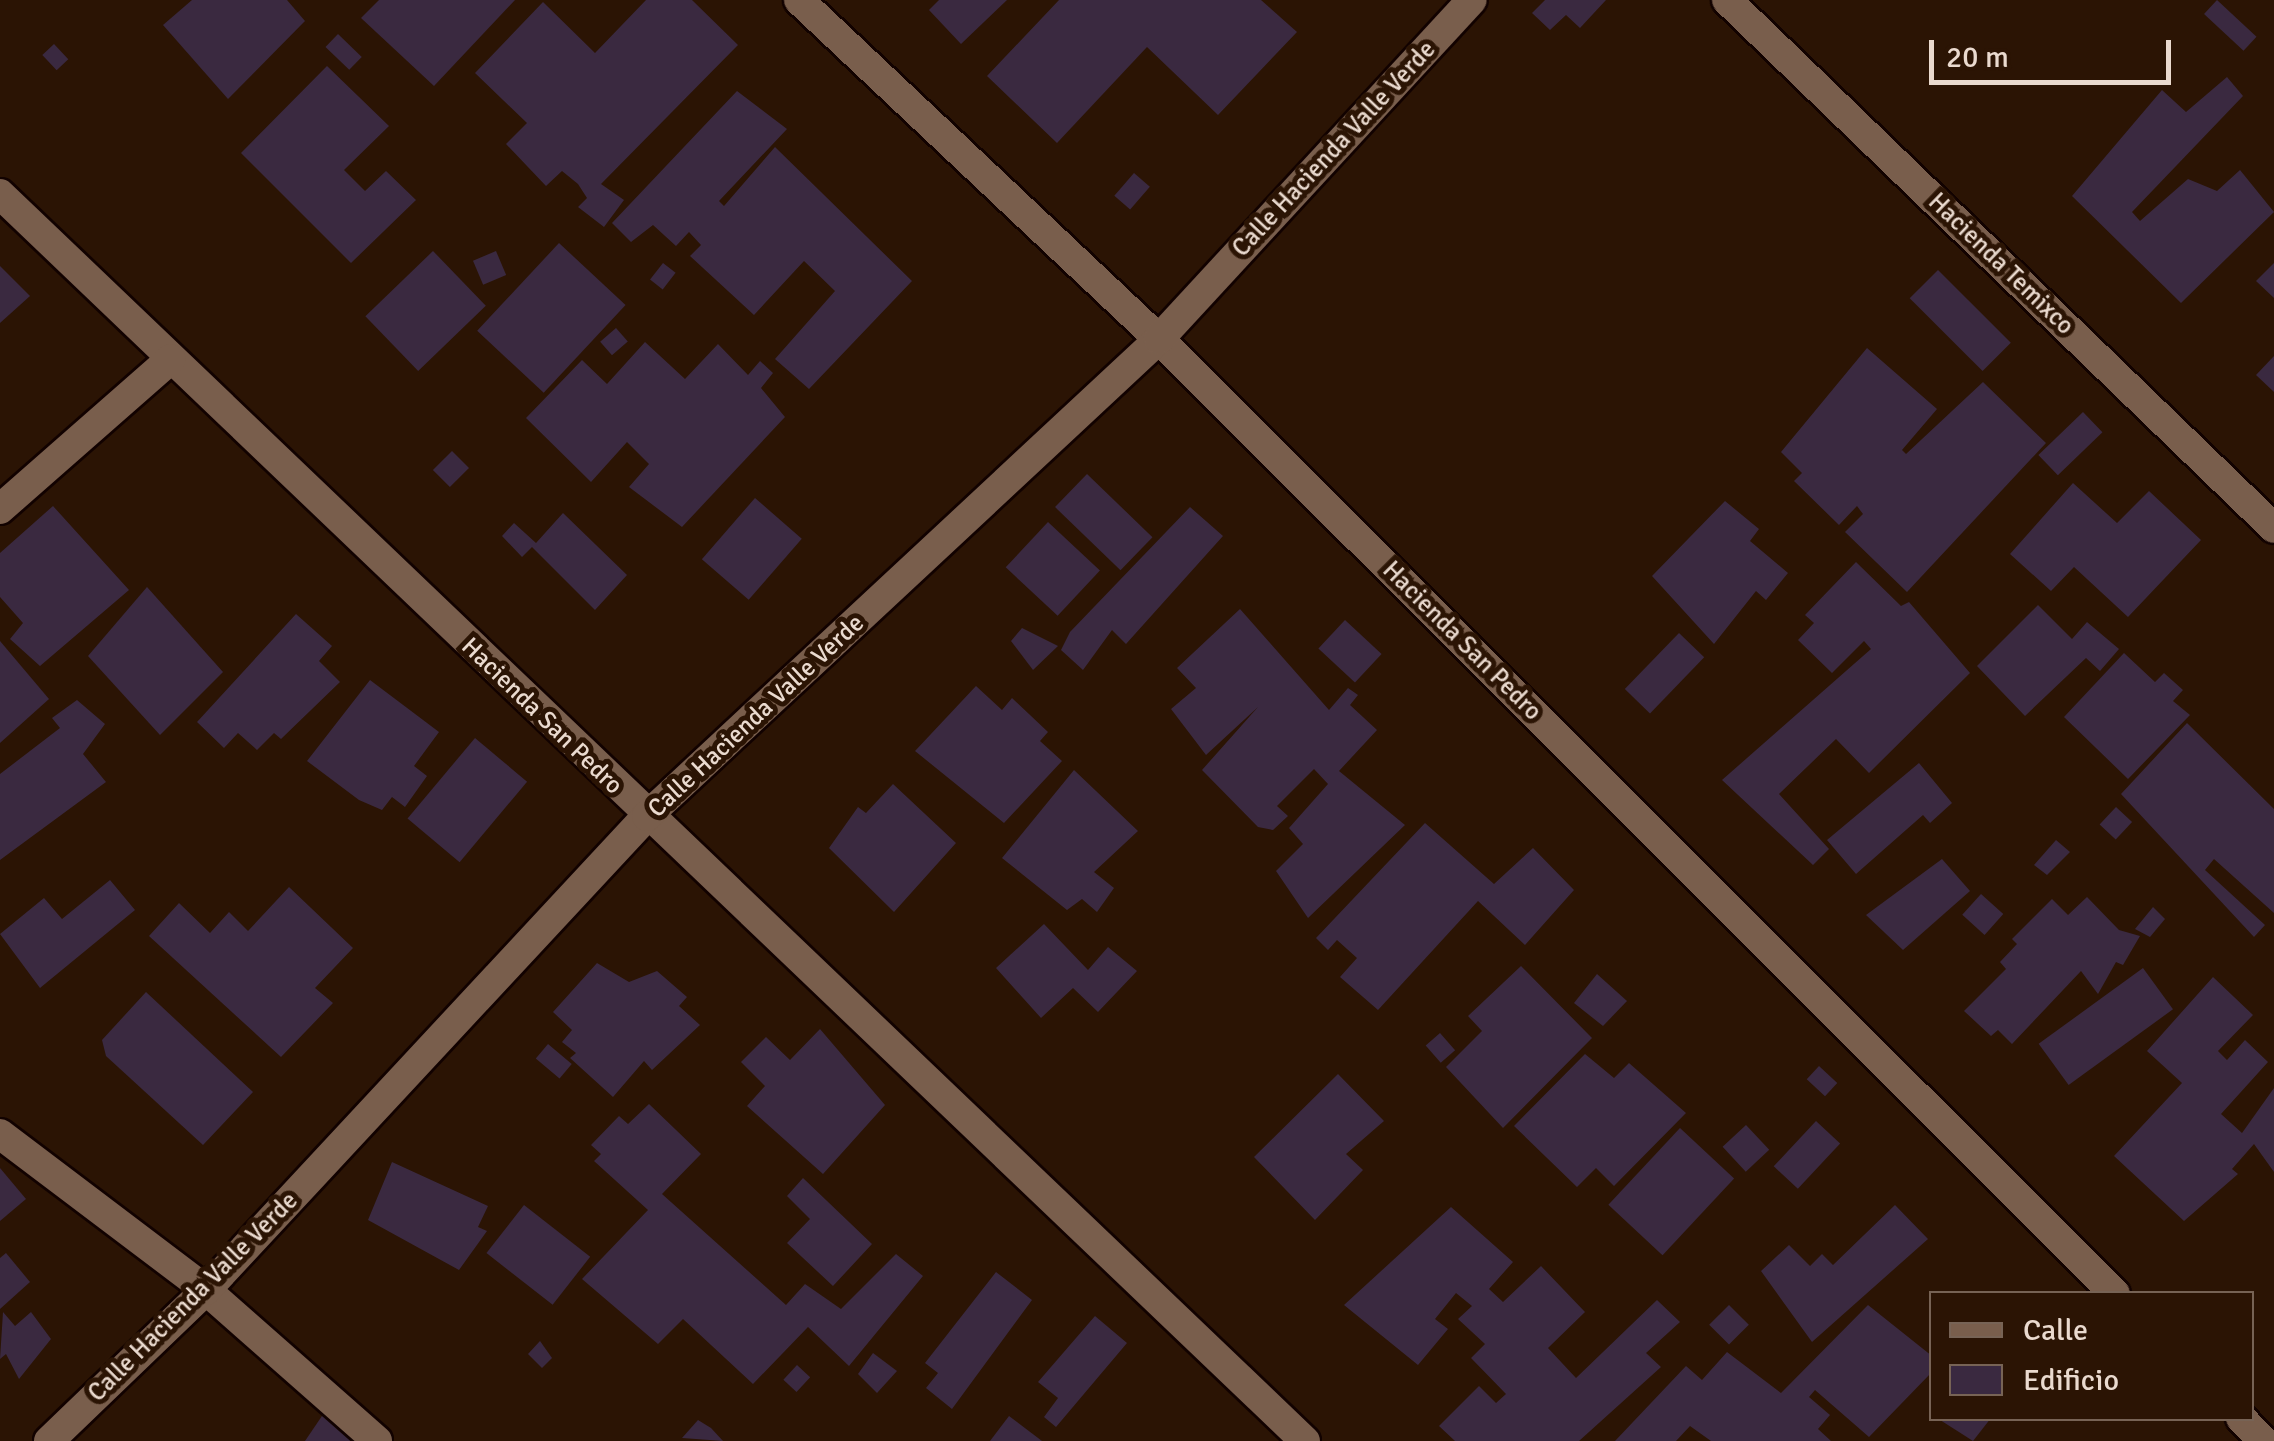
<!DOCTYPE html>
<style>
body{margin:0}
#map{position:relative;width:2274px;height:1441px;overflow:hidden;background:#2b1404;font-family:Signika,sans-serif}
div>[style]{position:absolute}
.building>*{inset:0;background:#3a2940;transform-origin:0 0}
.roads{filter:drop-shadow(2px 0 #120200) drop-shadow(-2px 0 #120200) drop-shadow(0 2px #120200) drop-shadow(0 -2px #120200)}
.minor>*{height:30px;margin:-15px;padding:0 15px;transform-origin:15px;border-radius:15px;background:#795e4c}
span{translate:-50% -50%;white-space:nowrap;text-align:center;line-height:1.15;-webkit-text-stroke:10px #2b1404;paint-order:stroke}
.street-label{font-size:25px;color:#eadacf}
.legend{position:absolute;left:1929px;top:1291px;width:325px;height:130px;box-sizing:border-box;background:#2b1404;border:2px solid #776355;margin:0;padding:12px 18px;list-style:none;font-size:30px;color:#eadacf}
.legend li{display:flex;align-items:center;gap:20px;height:50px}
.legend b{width:50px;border:2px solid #776355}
.scale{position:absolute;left:1929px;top:40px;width:242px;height:45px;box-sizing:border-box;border:5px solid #eadacf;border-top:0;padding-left:12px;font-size:30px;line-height:35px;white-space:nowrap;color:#eadacf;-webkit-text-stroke:8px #2b1404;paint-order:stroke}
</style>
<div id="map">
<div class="building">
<i style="clip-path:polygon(192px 0,287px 0,305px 21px,228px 99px,163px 25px)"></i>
<i style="clip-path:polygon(379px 0,515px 0,434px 86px,361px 18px)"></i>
<i style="clip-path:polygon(646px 0,692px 0,738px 45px,601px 184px,624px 200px,604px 227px,578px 207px,587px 198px,578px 184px,562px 171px,546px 186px,506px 144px,527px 123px,475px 73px,543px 2px,595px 53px)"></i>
<i style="clip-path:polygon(939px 0,1007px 0,961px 44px,929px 10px)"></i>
<i style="clip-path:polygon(1059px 0,1261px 0,1297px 32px,1218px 115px,1147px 47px,1057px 143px,987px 76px)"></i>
<i style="clip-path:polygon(1545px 0,1606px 0,1580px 28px,1566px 15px,1550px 30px,1532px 13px)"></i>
<i style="left:2217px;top:0;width:54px;height:19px;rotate:43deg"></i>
<i style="left:338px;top:34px;width:33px;height:18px;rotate:44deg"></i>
<i style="left:54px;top:44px;width:21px;height:16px;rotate:47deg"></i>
<i style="clip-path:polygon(327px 66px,389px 126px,344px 170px,365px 191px,386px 171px,416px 200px,351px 263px,241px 153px)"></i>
<i style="clip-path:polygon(2227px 77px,2243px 96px,2132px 212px,2140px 221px,2188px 179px,2217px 191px,2240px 170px,2274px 212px,2181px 303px,2072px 196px,2162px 90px,2186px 112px)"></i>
<i style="clip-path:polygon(737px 91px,787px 129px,719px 201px,724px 206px,775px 147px,912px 281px,809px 389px,775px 359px,835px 291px,804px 261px,754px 315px,690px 256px,701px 245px,689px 232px,676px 246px,653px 225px,631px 242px,612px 223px)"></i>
<i style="left:1134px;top:173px;width:21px;height:30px;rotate:41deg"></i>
<i style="left:559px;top:243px;width:91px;height:120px;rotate:43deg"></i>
<i style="left:433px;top:251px;width:76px;height:94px;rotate:46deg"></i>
<i style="left:496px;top:251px;width:26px;height:25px;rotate:67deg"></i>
<i style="left:663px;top:263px;width:16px;height:21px;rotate:38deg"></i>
<i style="clip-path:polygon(2274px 263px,2274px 298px,2256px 281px)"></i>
<i style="clip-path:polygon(0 266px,30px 296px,0 323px)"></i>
<i style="left:1938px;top:270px;width:103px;height:40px;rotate:45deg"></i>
<i style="left:616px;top:328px;width:18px;height:21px;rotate:49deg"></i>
<i style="clip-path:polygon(645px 342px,685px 379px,718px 344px,748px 375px,760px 361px,773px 373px,761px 388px,785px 417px,682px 527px,629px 487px,649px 464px,627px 442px,591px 482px,526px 418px,582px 360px,607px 384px)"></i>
<i style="clip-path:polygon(1867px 348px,1937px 409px,1902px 450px,1906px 454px,1983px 382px,2046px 443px,1907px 592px,1845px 532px,1863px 514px,1857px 506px,1839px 525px,1794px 481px,1802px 473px,1781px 452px)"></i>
<i style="clip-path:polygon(2274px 356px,2274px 392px,2256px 375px)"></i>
<i style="left:2083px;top:412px;width:28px;height:62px;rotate:46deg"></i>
<i style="left:452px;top:451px;width:24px;height:27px;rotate:45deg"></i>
<i style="left:1087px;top:474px;width:91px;height:46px;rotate:44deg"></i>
<i style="clip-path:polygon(2073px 483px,2117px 523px,2149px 491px,2201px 540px,2128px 617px,2074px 567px,2051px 591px,2010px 554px)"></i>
<i style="left:755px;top:498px;width:62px;height:81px;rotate:41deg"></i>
<i style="clip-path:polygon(1725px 501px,1759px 529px,1750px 541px,1788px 573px,1766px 600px,1756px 591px,1714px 644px,1652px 576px)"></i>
<i style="clip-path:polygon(53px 506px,129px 590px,40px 666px,10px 639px,23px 623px,0 597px,0 553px)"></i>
<i style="clip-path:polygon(1190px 507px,1223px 536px,1126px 644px,1112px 630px,1083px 670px,1061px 650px,1070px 632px)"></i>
<i style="clip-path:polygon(563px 513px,627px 575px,595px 610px,532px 547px,522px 557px,502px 536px,514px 523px,536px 543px)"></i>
<i style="left:1048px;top:522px;width:71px;height:62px;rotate:43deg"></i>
<i style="clip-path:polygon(1856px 562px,1901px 606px,1909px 602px,1970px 673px,1869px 773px,1836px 739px,1779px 794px,1829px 849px,1813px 865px,1722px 780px,1871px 649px,1864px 641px,1832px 673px,1798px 640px,1814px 623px,1805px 615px)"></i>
<i style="clip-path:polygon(147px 587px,223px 672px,160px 735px,88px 656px)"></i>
<i style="clip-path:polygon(2038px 605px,2072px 639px,2087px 622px,2119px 649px,2100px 671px,2086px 658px,2025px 716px,1977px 666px)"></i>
<i style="clip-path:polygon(1240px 609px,1329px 710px,1348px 688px,1358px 695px,1350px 705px,1377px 730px,1339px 771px,1405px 825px,1308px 918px,1276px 871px,1303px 844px,1289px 828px,1328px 784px,1314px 769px,1277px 806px,1288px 816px,1273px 830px,1258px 827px,1202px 770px,1258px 707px,1206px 755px,1171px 709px,1196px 688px,1177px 668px)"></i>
<i style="clip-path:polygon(296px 614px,332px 646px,319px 661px,340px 682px,281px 739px,274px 733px,257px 750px,238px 733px,224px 748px,197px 722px)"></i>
<i style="left:1345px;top:620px;width:50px;height:39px;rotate:43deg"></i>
<i style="clip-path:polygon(1022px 628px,1058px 646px,1033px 670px,1011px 641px)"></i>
<i style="left:1679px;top:633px;width:35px;height:78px;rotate:44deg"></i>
<i style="clip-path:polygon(0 641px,49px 699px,0 743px)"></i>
<i style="clip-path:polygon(2124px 653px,2155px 682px,2164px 673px,2183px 690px,2173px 701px,2190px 715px,2128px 779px,2064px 717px)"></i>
<i style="clip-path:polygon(370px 680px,439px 732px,414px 766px,427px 776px,405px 807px,392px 797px,382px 810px,359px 800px,307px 761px)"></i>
<i style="clip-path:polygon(976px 686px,1002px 710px,1012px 698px,1048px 732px,1040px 741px,1062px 761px,1004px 823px,915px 751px)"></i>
<i style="clip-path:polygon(77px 700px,105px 724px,83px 754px,106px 782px,0 860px,0 774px,60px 728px,52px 718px)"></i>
<i style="clip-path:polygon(2187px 723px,2274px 809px,2274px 913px,2214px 859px,2205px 870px,2265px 925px,2254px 937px,2121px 794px)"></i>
<i style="left:475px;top:738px;width:68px;height:105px;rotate:40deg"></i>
<i style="clip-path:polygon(1919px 763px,1952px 803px,1930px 823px,1923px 815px,1856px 874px,1827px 840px)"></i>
<i style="clip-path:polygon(1074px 770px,1138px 831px,1094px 872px,1114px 888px,1097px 912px,1082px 899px,1067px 910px,1002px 858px)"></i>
<i style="clip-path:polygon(893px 784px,956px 843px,894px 912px,829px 848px,858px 807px,866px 813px)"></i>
<i style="left:2116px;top:807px;width:22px;height:24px;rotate:43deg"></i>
<i style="clip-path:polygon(1425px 823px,1494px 884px,1533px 848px,1574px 890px,1525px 945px,1478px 901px,1378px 1010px,1340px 977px,1357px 958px,1337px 940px,1328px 950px,1316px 938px)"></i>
<i style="clip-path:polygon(2056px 840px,2070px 852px,2047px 875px,2034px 865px)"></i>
<i style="clip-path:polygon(1942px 859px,1970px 891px,1903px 950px,1866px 915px)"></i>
<i style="clip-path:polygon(110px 880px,135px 910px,40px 988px,0 934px,44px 898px,62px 919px)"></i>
<i style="clip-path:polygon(289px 887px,353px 948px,315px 988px,333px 1003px,281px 1057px,149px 936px,179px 903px,210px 933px,229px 912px,248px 931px)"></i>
<i style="left:1981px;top:894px;width:30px;height:28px;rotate:42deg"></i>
<i style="clip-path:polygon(2087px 897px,2119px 930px,2140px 936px,2123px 965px,2116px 962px,2098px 994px,2081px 971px,2012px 1044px,1998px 1030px,1991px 1036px,1964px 1011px,2006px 969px,2000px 962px,2017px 944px,2012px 939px,2052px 899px,2068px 915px)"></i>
<i style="clip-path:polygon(2153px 907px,2165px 919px,2150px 937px,2135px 929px)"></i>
<i style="clip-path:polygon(1044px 924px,1088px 970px,1108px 947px,1137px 971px,1098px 1012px,1073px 988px,1041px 1018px,996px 968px)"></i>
<i style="clip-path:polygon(597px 963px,629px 982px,657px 971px,687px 997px,679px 1006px,700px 1025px,652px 1070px,644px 1061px,613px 1097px,570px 1058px,576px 1053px,562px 1042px,572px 1030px,553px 1012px)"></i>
<i style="clip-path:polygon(1521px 966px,1592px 1038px,1503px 1128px,1446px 1067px,1482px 1031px,1468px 1016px)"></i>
<i style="left:2143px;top:968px;width:51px;height:129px;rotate:54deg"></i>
<i style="clip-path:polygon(1597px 974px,1627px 1001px,1603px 1026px,1574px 1003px)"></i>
<i style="clip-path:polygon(2213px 977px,2253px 1015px,2218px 1051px,2227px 1060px,2245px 1040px,2268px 1062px,2221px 1114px,2242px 1133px,2274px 1088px,2274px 1172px,2254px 1144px,2232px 1169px,2238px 1174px,2184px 1221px,2114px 1156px,2182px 1083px,2147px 1051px)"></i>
<i style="clip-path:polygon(146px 992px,253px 1092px,203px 1145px,106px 1056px,102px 1040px)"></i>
<i style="clip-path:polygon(820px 1029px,885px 1105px,823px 1174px,747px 1106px,765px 1086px,741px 1062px,766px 1037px,790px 1060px)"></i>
<i style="left:1440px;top:1033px;width:23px;height:19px;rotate:49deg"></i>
<i style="left:548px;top:1044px;width:31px;height:19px;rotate:40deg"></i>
<i style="clip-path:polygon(1585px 1054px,1614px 1078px,1629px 1063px,1686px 1113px,1614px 1186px,1596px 1168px,1577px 1187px,1514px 1126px)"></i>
<i style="left:1819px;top:1066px;width:25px;height:18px;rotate:43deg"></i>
<i style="clip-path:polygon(1338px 1074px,1384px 1121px,1346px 1154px,1363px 1170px,1315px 1220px,1254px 1157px)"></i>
<i style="clip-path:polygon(649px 1104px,701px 1154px,662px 1194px,786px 1305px,805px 1284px,841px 1309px,896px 1254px,923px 1276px,849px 1366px,808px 1327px,753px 1384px,683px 1319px,658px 1344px,582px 1279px,648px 1210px,594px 1161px,601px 1154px,591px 1145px,619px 1116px,628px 1124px)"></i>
<i style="left:1816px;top:1121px;width:33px;height:62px;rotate:43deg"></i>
<i style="left:1746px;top:1125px;width:34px;height:32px;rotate:47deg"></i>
<i style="left:1680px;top:1128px;width:74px;height:105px;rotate:43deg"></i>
<i style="clip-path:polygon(392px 1162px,488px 1206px,478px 1227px,487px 1231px,459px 1270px,368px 1220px)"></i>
<i style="clip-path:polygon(0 1168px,26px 1199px,0 1221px)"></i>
<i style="clip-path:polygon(803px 1178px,872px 1244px,833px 1286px,787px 1243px,810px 1219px,787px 1196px)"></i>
<i style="left:524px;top:1205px;width:84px;height:61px;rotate:38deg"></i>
<i style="clip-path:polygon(1895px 1205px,1928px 1239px,1812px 1342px,1761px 1271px,1789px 1245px,1810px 1266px,1822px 1254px,1833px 1265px)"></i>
<i style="clip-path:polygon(1451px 1207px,1513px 1262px,1489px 1289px,1503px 1302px,1541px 1266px,1585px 1312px,1548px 1348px,1576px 1378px,1657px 1300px,1680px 1322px,1646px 1353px,1661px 1367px,1579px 1441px,1455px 1441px,1439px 1426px,1479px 1386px,1496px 1403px,1506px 1394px,1471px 1358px,1485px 1344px,1458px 1319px,1472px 1306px,1456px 1293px,1435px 1319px,1448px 1329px,1418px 1365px,1344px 1305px)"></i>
<i style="clip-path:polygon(6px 1253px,30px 1282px,0 1309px,0 1258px)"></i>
<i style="clip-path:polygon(996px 1272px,1032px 1300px,952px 1409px,926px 1388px,938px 1373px,925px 1363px)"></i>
<i style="left:1729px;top:1305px;width:28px;height:28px;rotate:45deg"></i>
<i style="clip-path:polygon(1868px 1305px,1932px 1356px,1932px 1372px,1869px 1437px,1815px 1390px,1809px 1397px,1830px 1415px,1818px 1429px,1831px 1441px,1711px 1441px,1690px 1426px,1676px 1441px,1615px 1441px,1686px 1366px,1702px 1380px,1727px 1352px,1781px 1393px)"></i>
<i style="clip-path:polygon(3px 1312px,15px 1326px,31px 1312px,51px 1339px,19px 1379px,6px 1354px,0 1359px)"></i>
<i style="clip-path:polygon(1095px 1316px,1127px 1343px,1056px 1427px,1044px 1417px,1058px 1398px,1038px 1382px)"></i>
<i style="clip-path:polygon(540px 1341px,552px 1358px,542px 1368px,528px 1354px)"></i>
<i style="clip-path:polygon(873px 1353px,897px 1371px,877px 1393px,858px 1374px)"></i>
<i style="left:797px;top:1365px;width:18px;height:20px;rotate:43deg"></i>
<i style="clip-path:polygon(324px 1413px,351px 1441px,305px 1441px)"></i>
<i style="clip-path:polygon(1009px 1416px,1042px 1441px,990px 1441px)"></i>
<i style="clip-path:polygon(1937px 1418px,1991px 1418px,1973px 1441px)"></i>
<i style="clip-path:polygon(698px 1420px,711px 1428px,723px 1441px,682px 1438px)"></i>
</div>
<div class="roads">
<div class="minor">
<i style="left:799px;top:0;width:494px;rotate:43.3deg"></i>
<i style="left:1159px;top:339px;width:1351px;rotate:44.97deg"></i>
<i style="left:1727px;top:0;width:760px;rotate:43.99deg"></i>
<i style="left:0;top:194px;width:1805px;rotate:43.7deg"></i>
<i style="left:0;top:509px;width:227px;rotate:-41.3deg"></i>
<i style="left:0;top:1134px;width:258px;rotate:37.1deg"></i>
<i style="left:206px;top:1290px;width:228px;rotate:41.4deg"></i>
<i style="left:2241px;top:1418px;width:32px;rotate:46deg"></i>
<i style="left:49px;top:1441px;width:218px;rotate:-43.9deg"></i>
<i style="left:206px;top:1290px;width:647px;rotate:-47.07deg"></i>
<i style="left:647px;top:816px;width:700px;rotate:-42.97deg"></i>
<i style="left:1159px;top:339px;width:461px;rotate:-47.3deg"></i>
</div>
</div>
<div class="street-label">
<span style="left:1334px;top:149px;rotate:-47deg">Calle Hacienda Valle Verde</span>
<span style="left:2001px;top:264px;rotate:44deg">Hacienda Temixco</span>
<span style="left:1462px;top:641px;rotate:45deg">Hacienda San Pedro</span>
<span style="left:542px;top:716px;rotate:44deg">Hacienda San Pedro</span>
<span style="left:756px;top:716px;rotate:-43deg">Calle Hacienda Valle Verde</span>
<span style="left:193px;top:1297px;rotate:-45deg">Calle Hacienda Valle Verde</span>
</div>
<ul class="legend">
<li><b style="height:12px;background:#795e4c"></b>Calle</li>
<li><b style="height:28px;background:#3a2940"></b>Edificio</li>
</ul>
<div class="scale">20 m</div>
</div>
